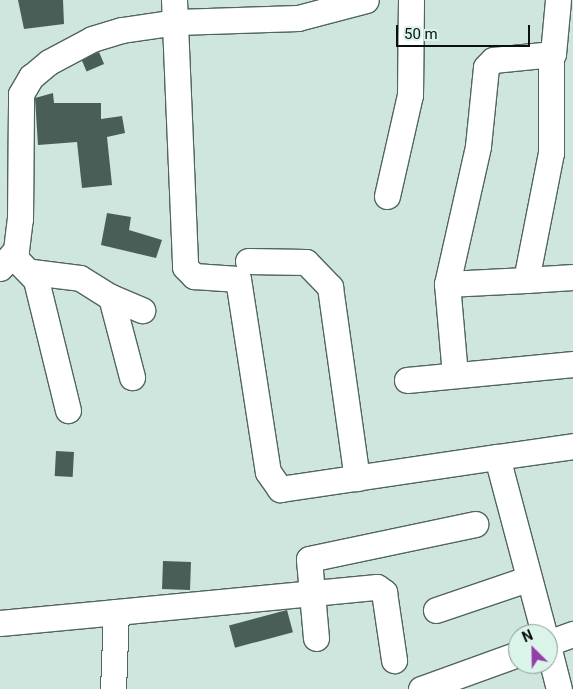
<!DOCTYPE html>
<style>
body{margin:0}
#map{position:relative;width:573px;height:689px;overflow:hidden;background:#cee6dd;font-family:Roboto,sans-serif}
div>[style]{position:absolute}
.building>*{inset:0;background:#495e56;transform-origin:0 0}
.roads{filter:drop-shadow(1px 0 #50655e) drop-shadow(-1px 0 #50655e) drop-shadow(0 1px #50655e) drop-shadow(0 -1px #50655e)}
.minor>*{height:25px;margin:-12.5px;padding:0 12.5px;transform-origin:12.5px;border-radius:12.5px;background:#fff}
span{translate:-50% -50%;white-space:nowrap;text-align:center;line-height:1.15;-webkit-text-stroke:5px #dbf4ea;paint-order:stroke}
.north{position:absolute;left:508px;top:624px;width:50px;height:50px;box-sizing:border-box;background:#dbf4ea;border:1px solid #879992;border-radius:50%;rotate:337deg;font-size:14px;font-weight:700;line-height:20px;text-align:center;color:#08110e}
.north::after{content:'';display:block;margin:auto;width:18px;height:22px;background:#973da8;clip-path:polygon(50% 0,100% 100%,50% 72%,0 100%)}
.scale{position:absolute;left:396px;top:25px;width:134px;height:22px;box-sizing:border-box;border:2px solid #08110e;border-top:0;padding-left:6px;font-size:15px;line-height:18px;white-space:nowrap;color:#08110e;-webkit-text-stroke:4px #dbf4ea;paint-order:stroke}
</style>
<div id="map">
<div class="building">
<i style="clip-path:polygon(18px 0,63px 0,64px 24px,24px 29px)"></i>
<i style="left:99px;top:52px;width:13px;height:19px;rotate:67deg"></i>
<i style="clip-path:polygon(53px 93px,54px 103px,101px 103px,101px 119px,122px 116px,125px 133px,107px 137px,112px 185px,82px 188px,77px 142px,38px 145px,35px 98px)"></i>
<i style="clip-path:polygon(107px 213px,131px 217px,129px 230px,162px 240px,156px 258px,101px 245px)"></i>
<i style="left:56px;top:451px;width:18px;height:25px;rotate:3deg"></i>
<i style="left:163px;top:561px;width:28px;height:28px;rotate:2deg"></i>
<i style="left:287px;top:610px;width:23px;height:60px;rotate:75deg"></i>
</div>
<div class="roads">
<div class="minor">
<i style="left:174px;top:0;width:267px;rotate:87.6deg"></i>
<i style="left:185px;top:267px;width:13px;rotate:45deg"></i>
<i style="left:194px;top:276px;width:44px;rotate:3.9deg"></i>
<i style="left:238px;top:279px;width:195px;rotate:81.2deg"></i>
<i style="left:268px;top:472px;width:21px;rotate:55deg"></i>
<i style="left:280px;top:489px;width:219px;rotate:-8.4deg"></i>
<i style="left:497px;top:457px;width:183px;rotate:75.1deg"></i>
<i style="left:387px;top:196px;width:104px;rotate:-77.2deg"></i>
<i style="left:410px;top:95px;width:95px;rotate:-89.4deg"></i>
<i style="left:12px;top:255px;width:35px;rotate:46deg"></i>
<i style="left:36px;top:280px;width:134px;rotate:76.2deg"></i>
<i style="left:248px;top:261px;width:58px;rotate:1deg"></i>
<i style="left:306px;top:262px;width:35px;rotate:46deg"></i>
<i style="left:330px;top:287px;width:193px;rotate:82deg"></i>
<i style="left:0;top:268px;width:24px;rotate:-48deg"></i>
<i style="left:16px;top:250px;width:31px;rotate:-83deg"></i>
<i style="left:20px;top:219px;width:125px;rotate:-89.5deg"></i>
<i style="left:21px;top:94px;width:20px;rotate:-60deg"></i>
<i style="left:31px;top:77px;width:23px;rotate:-40deg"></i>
<i style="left:49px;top:62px;width:49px;rotate:-28.1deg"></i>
<i style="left:92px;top:39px;width:31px;rotate:-17deg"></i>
<i style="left:122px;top:30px;width:56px;rotate:-8.3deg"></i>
<i style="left:177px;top:22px;width:121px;rotate:-1.9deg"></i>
<i style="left:298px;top:18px;width:70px;rotate:-14.8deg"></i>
<i style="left:32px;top:272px;width:48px;rotate:7.1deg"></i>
<i style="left:80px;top:278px;width:36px;rotate:32deg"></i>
<i style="left:111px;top:297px;width:83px;rotate:75.3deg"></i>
<i style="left:526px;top:280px;width:47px;rotate:-3.7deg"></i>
<i style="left:447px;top:284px;width:79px;rotate:-2.9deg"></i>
<i style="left:526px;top:280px;width:129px;rotate:-78.9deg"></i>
<i style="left:551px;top:153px;width:98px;rotate:-90deg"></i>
<i style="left:111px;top:297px;width:34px;rotate:23deg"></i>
<i style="left:455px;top:375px;width:91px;rotate:-95deg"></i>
<i style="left:447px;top:284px;width:141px;rotate:-77.3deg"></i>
<i style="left:478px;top:146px;width:79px;rotate:-84.2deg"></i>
<i style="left:486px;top:67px;width:10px;rotate:-45deg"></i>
<i style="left:493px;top:60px;width:60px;rotate:-5.7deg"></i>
<i style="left:553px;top:54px;width:54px;rotate:-84.7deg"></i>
<i style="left:407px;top:380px;width:167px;rotate:-5.5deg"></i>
<i style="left:497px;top:457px;width:77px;rotate:-8.2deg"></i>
<i style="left:436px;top:610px;width:96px;rotate:-18.8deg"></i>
<i style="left:116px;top:612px;width:262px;rotate:-5.5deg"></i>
<i style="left:377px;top:587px;width:9px;rotate:36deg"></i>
<i style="left:384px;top:592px;width:69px;rotate:81.6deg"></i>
<i style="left:0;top:623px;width:117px;rotate:-5.4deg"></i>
<i style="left:116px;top:612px;width:77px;rotate:92.2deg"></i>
<i style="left:316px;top:638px;width:79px;rotate:-95.1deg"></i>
<i style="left:309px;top:559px;width:170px;rotate:-11.9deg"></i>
<i style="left:548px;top:643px;width:27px;rotate:-20deg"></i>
<i style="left:548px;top:646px;width:44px;rotate:75.7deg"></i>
<i style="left:421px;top:689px;width:103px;rotate:-19.8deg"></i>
</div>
</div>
<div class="north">N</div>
<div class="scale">50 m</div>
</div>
